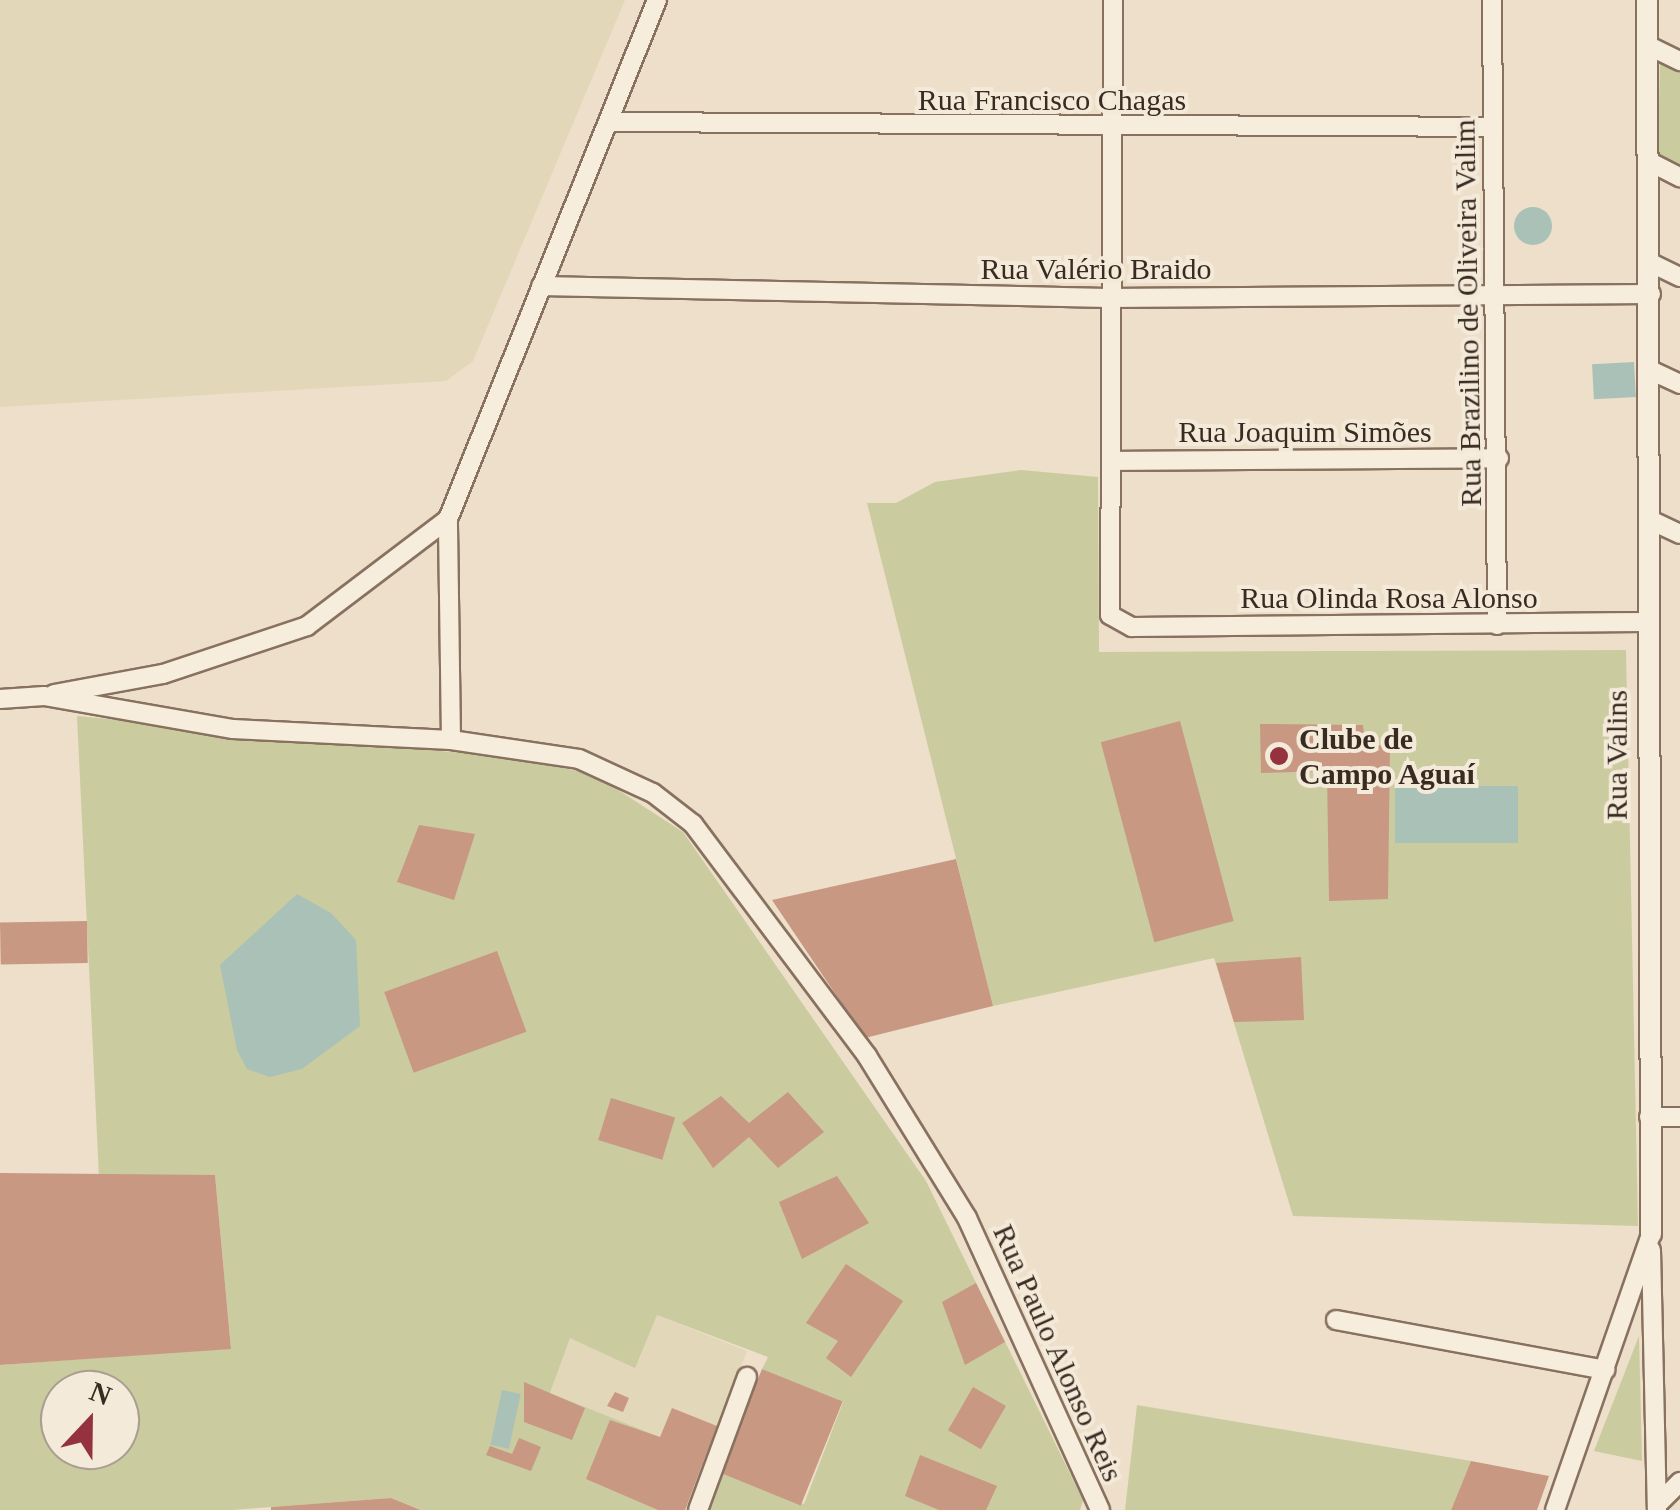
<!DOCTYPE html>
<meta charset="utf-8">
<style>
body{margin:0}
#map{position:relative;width:1680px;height:1510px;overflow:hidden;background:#eddfca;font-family:Georgia,serif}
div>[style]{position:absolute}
.farmland>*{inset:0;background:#e2d7b8}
.green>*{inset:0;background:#cacb9e}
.water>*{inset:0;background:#aac1b8;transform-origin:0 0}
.round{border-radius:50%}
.building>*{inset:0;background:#c89882;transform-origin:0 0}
.roads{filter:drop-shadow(2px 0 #88715f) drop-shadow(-2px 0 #88715f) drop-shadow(0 2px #88715f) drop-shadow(0 -2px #88715f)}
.minor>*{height:18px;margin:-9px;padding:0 9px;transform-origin:9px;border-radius:9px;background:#f7eddd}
.tertiary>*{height:20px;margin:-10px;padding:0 10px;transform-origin:10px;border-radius:10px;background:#f7eddd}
.dots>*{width:28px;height:28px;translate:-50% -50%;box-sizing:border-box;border:5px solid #f4ead9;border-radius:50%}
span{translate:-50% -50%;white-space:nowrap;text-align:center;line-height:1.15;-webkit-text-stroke:8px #f4ead9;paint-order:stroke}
.street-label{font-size:30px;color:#3a2b22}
.poi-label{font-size:30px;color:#3a2b22;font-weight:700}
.left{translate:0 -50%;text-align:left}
.north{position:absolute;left:40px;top:1370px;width:100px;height:100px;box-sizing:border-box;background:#f4ead9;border:2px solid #aa9e90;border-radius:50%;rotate:22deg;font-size:28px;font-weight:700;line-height:40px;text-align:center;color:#3a2b22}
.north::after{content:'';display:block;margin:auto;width:35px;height:45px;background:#94333d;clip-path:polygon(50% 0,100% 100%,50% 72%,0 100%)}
</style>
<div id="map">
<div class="farmland">
<i style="clip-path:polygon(0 0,625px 0,473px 361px,446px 381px,0 407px)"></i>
<i style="clip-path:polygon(657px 1315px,747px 1351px,705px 1455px,550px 1393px,570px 1338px)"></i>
</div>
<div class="green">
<i style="clip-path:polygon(1660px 60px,1680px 69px,1680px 170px,1658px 159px)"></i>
<i style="clip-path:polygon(1021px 470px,1098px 477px,1099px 652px,1626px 650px,1638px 1226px,1293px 1216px,1214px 958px,993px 1006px,867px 503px,896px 503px,935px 482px)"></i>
<i style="clip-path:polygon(evenodd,77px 716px,523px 759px,595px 775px,683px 832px,926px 1181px,1083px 1500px,1080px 1510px,709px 1510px,723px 1474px,804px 1504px,843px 1402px,762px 1369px,768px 1357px,657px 1315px,635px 1368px,570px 1338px,550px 1393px,705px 1455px,685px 1510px,422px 1510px,391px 1498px,232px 1510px,0 1510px,0 1365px,231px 1348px,215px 1175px,99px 1177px,77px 716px,60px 1390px,120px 1390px,120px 1450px,60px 1450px,60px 1390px)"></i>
<i style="clip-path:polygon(1639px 1336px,1642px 1461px,1594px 1451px)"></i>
<i style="clip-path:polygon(1137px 1405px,1471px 1461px,1451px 1510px,1125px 1510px)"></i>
</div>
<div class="water">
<i class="round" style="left:1514px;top:207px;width:38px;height:38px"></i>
<i style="left:1634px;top:362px;width:35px;height:42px;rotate:87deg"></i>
<i style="left:1395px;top:786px;width:123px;height:57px"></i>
<i style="clip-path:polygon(297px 894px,331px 913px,356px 940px,360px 1026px,302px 1069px,270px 1077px,247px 1069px,237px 1050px,220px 965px)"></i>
<i style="left:502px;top:1390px;width:19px;height:56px;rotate:12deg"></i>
</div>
<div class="building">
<i style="left:1180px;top:721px;width:207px;height:82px;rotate:75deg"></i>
<i style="clip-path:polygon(1260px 724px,1363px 725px,1365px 746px,1390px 745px,1388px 899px,1329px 901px,1327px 771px,1261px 773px)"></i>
<i style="clip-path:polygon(419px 825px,475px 834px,454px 900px,397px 882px)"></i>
<i style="clip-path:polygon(956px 859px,993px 1006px,865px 1038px,772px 900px)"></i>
<i style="left:87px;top:921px;width:42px;height:87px;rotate:89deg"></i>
<i style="left:497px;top:951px;width:86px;height:120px;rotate:70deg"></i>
<i style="clip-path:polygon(1301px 957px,1304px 1020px,1234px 1022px,1216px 963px)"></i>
<i style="clip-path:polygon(788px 1092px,824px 1132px,778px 1168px,749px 1137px,713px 1168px,682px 1123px,721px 1096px,749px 1123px)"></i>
<i style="left:611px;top:1098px;width:67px;height:44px;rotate:17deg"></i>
<i style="clip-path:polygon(0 1173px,215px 1175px,231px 1349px,0 1365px)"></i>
<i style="clip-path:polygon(837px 1176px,869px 1223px,802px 1259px,779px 1202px)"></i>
<i style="clip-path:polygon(846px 1264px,903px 1301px,851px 1377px,826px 1358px,838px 1341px,806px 1323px)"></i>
<i style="clip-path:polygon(976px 1283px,1005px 1342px,965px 1365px,942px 1302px)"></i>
<i style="left:762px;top:1369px;width:87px;height:112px;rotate:22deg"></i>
<i style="clip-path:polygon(524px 1382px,585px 1408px,572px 1440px,524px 1422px)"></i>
<i style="left:973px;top:1387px;width:38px;height:50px;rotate:30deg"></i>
<i style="clip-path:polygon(615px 1392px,629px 1398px,623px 1412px,607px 1406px)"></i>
<i style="clip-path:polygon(672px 1408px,717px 1426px,685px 1510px,658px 1510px,586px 1479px,610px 1420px,660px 1437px)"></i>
<i style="clip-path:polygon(519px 1438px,541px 1447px,531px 1471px,486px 1455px,490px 1446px,512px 1454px)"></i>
<i style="clip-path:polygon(920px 1455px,997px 1486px,986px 1510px,939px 1510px,905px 1496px)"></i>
<i style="clip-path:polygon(1471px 1461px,1549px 1476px,1537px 1510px,1451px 1510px)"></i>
<i style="clip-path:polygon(391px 1498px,421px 1510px,271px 1510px,271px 1507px)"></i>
</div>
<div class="roads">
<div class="minor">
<i style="left:1113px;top:0;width:615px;rotate:90.28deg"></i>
<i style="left:1110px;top:615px;width:25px;rotate:29deg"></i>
<i style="left:1132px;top:627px;width:514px;rotate:-0.56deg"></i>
<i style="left:1492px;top:0;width:625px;rotate:89.54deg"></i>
<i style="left:1647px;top:45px;width:37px;rotate:26deg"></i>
<i style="left:610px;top:122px;width:883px;rotate:0.32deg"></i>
<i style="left:1650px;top:162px;width:34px;rotate:27deg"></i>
<i style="left:1651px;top:263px;width:32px;rotate:26deg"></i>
<i style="left:541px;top:286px;width:566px;rotate:1.21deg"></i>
<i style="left:1107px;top:298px;width:544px;rotate:-0.42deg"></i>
<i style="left:1650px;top:370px;width:33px;rotate:25deg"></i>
<i style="left:1112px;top:461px;width:387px;rotate:-0.4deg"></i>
<i style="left:1648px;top:519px;width:35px;rotate:25deg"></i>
<i style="left:54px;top:694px;width:111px;rotate:-10.4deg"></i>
<i style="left:163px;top:674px;width:152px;rotate:-18.4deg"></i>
<i style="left:307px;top:626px;width:177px;rotate:-37.2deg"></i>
<i style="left:0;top:699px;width:44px;rotate:-3.9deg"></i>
<i style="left:44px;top:696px;width:192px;rotate:9.9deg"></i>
<i style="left:233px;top:729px;width:218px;rotate:2.9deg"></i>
<i style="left:451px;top:740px;width:129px;rotate:8.4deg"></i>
<i style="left:579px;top:759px;width:81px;rotate:24.7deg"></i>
<i style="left:653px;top:793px;width:51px;rotate:37.8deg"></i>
<i style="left:693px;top:824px;width:290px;rotate:53.1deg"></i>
<i style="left:867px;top:1056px;width:190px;rotate:58.3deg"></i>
<i style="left:967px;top:1218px;width:321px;rotate:65.5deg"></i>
<i style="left:451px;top:740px;width:221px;rotate:-90.8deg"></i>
<i style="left:448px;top:519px;width:560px;rotate:-68.07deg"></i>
<i style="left:1649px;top:1117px;width:31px"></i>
<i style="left:1651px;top:1250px;width:260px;rotate:88.7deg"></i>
<i style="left:1336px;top:1320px;width:274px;rotate:10.5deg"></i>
<i style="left:1657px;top:1505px;width:33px;rotate:-45deg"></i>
<i style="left:698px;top:1510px;width:142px;rotate:-69.8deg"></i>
<i style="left:1555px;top:1510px;width:292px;rotate:-70.8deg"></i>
</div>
<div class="tertiary">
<i style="left:1647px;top:0;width:1234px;rotate:89.81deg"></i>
</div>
</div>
<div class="dots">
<i style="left:1279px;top:756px;background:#94333d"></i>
</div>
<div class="street-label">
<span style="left:1052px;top:100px">Rua Francisco Chagas</span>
<span style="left:1096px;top:269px">Rua Valério Braido</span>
<span style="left:1468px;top:313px;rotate:-91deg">Rua Brazilino de Oliveira Valim</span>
<span style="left:1305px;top:432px">Rua Joaquim Simões</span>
<span style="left:1389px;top:598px">Rua Olinda Rosa Alonso</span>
<span style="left:1617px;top:755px;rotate:-90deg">Rua Valins</span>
<span style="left:1058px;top:1353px;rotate:66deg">Rua Paulo Alonso Reis</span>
</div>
<div class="poi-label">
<span class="left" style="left:1299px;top:756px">Clube de<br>Campo Aguaí</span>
</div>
<div class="north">N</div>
</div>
